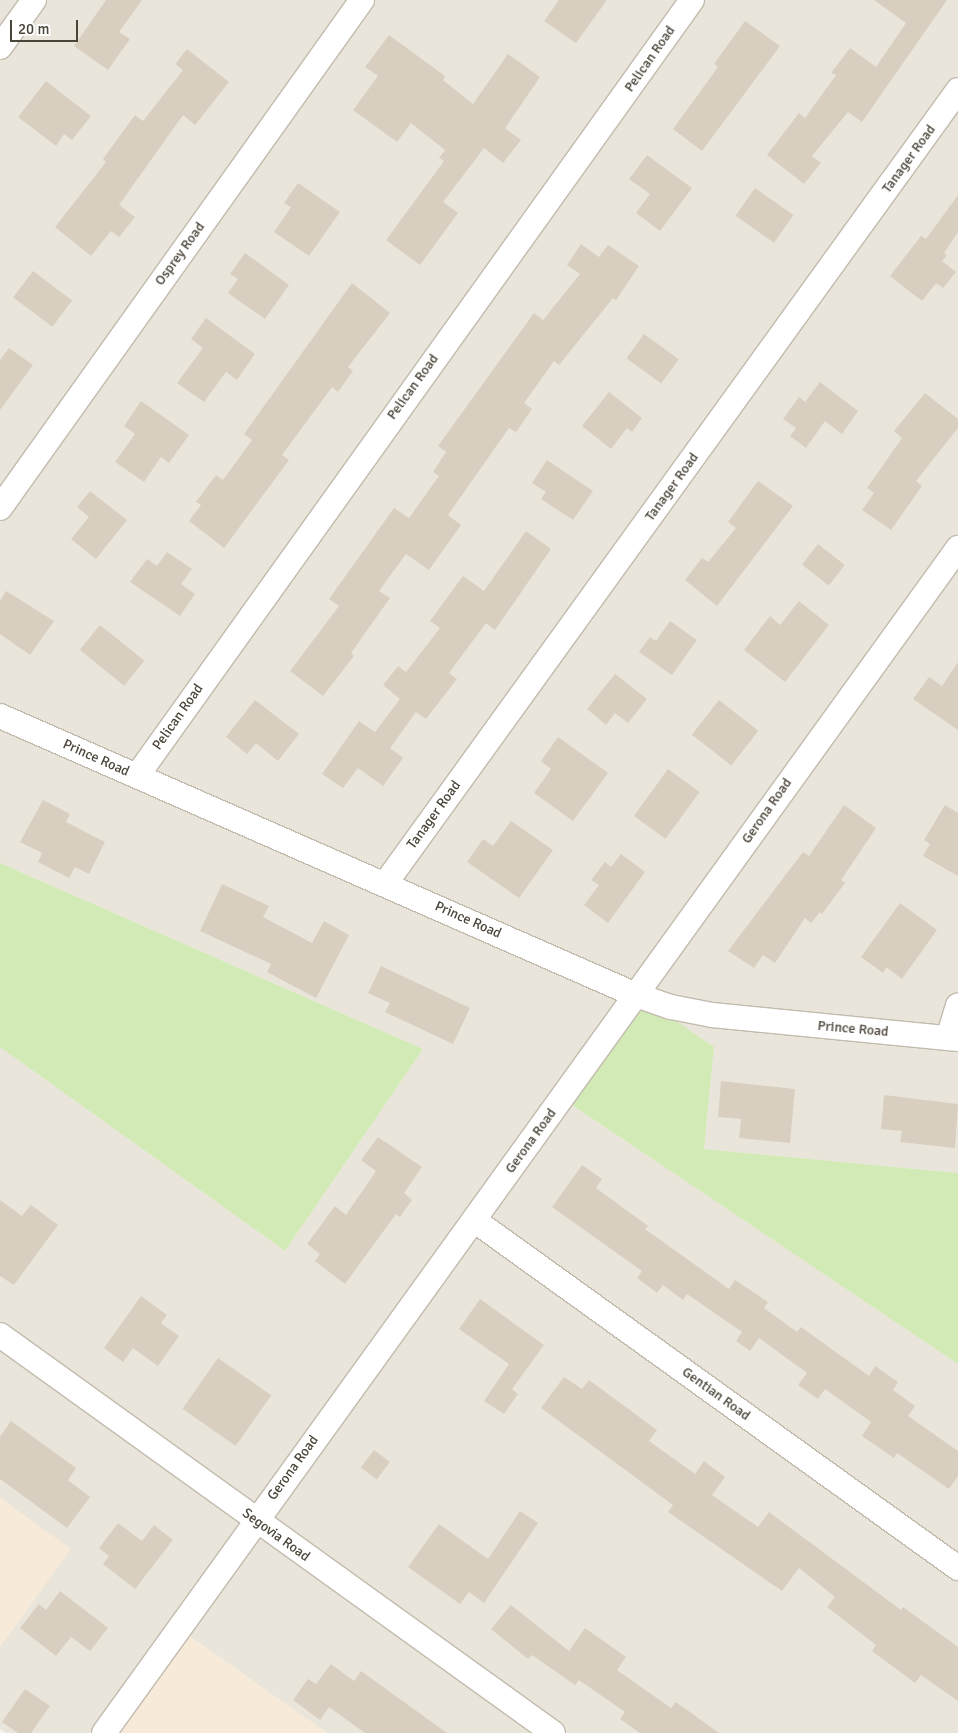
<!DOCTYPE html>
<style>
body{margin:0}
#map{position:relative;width:958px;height:1733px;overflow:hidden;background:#f6f3ec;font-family:Signika,sans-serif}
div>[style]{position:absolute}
.residential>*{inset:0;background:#eae5da}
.commercial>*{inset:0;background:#f7ead8}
.green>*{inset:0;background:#d2eab5}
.building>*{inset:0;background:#d8cfc1;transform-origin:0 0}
.roads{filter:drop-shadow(1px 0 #c2bbae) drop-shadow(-1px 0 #c2bbae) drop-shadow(0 1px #c2bbae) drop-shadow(0 -1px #c2bbae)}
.minor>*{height:24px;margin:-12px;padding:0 12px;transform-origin:12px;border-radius:12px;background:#fff}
span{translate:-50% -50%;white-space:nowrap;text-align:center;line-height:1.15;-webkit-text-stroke:4px #fff;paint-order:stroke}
.street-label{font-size:14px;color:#4b4439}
.scale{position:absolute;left:10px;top:20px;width:68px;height:22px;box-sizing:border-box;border:2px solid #4b4439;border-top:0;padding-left:6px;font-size:15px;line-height:18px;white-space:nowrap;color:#4b4439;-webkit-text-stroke:4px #fff;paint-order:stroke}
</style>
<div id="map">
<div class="residential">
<i style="clip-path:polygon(0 0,958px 0,958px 1173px,704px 1149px,714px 1047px,566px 1101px,958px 1364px,958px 1733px,327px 1733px,182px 1631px,105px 1733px,6px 1733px,0 1729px,0 1647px,70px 1549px,0 1498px,0 1047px,285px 1251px,423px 1049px,0 863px)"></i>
</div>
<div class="commercial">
<i style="clip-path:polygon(0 1498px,71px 1549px,0 1647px)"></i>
<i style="clip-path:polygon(182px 1630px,200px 1644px,327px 1733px,105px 1733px)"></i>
</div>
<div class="green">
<i style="clip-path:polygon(0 863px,423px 1049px,285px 1251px,0 1047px)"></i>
<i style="clip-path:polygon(635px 993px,714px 1047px,704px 1149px,958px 1173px,958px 1364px,566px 1101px)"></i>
</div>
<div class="building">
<i style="clip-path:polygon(106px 0,142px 0,119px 32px,130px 39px,108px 70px,74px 46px)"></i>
<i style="clip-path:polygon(559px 0,607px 0,576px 43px,544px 21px)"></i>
<i style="clip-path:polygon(874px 0,947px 0,862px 122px,848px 112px,812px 156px,821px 163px,804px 184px,767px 155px,799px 113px,805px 118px,836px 75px,831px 73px,850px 48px,876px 67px,906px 23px)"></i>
<i style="clip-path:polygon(745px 21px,780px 46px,702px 151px,673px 129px,718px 67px,714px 64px)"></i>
<i style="clip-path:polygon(389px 35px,445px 76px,443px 80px,473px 104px,508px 54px,540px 77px,505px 128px,521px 140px,503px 163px,484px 148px,443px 202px,458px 213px,420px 265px,386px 240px,444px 161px,439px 158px,445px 150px,411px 123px,397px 142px,353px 110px,378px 76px,365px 67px)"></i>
<i style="clip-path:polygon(187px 49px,229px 82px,195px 125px,183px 115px,119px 205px,135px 217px,119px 237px,111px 231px,91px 256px,55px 227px,106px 162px,103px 159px,135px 115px,143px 121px,183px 70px,175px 64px)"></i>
<i style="clip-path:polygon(46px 81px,91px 116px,72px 140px,64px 134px,56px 146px,18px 117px)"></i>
<i style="clip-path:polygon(647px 155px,692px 188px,660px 231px,636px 213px,650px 194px,629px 179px)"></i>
<i style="clip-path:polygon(298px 183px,340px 212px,309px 256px,274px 232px,291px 207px,284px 203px)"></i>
<i style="left:755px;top:188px;width:47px;height:34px;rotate:35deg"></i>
<i style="clip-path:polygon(958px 195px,958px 232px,944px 253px,947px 255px,942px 261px,956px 272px,943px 288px,936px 283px,922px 301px,890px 276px,921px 236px,926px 239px)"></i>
<i style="clip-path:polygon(581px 244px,599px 257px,608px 245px,639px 266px,616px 300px,613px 298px,559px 365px,554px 361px,524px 403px,532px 409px,516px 432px,509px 428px,448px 515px,461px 525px,429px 570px,406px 554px,379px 591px,390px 598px,351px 653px,354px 656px,323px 696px,290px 671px,339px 606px,329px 599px,394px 508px,409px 518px,439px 476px,433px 472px,446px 452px,438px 446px,534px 313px,543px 320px,580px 274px,567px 265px)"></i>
<i style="clip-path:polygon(245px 253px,289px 285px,265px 319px,228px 293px,238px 279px,230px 274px)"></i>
<i style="left:33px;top:271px;width:49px;height:33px;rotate:37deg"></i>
<i style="clip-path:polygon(352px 283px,390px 313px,348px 367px,353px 371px,338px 392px,332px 387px,282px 455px,289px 460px,224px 548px,189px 521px,201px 505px,196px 502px,216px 475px,223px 480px,252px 440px,244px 434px)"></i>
<i style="clip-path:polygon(206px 318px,255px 354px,237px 380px,226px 372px,204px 402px,177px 383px,203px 348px,191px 339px)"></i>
<i style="left:644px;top:334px;width:43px;height:30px;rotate:36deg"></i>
<i style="clip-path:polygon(9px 348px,33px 365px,0 410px,0 360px)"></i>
<i style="clip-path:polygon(820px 382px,858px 411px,842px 434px,825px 421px,806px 448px,790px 436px,796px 428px,783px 419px,799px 397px,805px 402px)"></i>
<i style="clip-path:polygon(609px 392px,642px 418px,632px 432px,627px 428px,611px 449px,582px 426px)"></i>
<i style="clip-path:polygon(925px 393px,958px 419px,958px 428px,916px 481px,922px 486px,891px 530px,862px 510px,874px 493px,867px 488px,902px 438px,894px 431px)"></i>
<i style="clip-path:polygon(141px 401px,189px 435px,169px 463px,161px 457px,144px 482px,115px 462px,135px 434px,124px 426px)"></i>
<i style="clip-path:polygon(547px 460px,593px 491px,573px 520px,541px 499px,546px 492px,532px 483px)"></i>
<i style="clip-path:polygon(758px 481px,793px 506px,717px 606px,685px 580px,702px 558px,708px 562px,736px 528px,728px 522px)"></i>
<i style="clip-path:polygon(90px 491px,127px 520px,96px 559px,71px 539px,89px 517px,77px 507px)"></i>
<i style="clip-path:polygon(526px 531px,551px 549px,495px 630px,486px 623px,449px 673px,457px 679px,426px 719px,416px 712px,390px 748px,403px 758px,383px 786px,358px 768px,343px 788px,322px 774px,359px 721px,375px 732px,400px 699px,383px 685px,398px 666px,406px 672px,440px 628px,430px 621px,463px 576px,484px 591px)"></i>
<i style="left:818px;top:544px;width:34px;height:26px;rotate:38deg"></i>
<i style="clip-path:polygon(167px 552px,192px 569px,181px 584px,195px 594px,180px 616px,130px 582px,147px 559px,157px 566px)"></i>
<i style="clip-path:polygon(6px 591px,54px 621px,30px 655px,0 634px,0 601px)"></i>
<i style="clip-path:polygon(799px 601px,829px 625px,785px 682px,744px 650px,770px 616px,780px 625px)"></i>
<i style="clip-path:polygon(670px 621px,697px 640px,672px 675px,639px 652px,650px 637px,656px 641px)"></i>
<i style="left:100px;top:625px;width:57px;height:32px;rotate:39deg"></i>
<i style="clip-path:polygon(958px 662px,958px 730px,913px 699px,929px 677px,942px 686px)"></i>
<i style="clip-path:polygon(615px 674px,647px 699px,628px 723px,615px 713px,606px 725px,587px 709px)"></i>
<i style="clip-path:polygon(255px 700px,299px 734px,278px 761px,256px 743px,247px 754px,226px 737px)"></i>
<i style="left:719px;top:700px;width:50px;height:44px;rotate:38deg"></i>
<i style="clip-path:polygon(558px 737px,608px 773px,573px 821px,534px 793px,551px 769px,541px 761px)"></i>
<i style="left:668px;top:769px;width:39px;height:58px;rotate:36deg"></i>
<i style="clip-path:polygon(43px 800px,70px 814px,66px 822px,105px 842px,89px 874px,75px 867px,69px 878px,38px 862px,42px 853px,20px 842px)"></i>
<i style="clip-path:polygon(844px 805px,876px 828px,841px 880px,845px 883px,822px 914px,820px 912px,811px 923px,805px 918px,775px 963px,763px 955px,754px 968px,728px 951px,803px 852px,809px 856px)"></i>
<i style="clip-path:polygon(945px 805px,958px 813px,958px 876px,923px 856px,930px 844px,924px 840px)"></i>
<i style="clip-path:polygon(511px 821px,553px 850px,519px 898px,467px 862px,483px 839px,493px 846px)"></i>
<i style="clip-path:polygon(621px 854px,645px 872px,608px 923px,584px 905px,599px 885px,591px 880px,605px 862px,611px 867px)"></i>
<i style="clip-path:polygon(222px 884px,269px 906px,263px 917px,312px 943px,324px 921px,349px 935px,316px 998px,267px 972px,271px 964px,200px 931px)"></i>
<i style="clip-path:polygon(900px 903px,937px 930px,902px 979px,886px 967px,883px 973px,861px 957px)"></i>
<i style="clip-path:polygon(381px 966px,470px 1008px,453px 1044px,385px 1012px,390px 1003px,368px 993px)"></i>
<i style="clip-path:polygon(721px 1081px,795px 1089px,790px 1143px,739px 1138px,741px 1119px,718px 1117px)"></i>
<i style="clip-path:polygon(884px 1095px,958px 1104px,955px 1148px,900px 1142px,902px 1131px,881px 1129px)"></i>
<i style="clip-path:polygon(378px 1137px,422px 1167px,404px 1193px,412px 1200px,400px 1217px,396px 1214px,345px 1284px,315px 1261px,320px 1254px,307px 1244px,335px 1206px,346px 1215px,376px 1171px,361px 1160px)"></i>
<i style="clip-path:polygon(582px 1165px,602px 1179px,596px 1188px,648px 1226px,645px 1229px,729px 1289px,735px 1280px,768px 1302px,764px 1308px,797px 1332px,801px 1327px,869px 1376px,875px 1366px,898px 1382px,893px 1390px,915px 1406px,908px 1416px,958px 1451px,958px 1476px,949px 1489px,897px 1453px,894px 1458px,862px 1436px,871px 1422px,825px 1389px,818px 1399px,798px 1385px,807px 1373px,759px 1338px,750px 1351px,736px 1341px,742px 1332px,687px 1294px,683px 1300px,663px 1285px,657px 1293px,637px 1278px,642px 1271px,552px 1207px)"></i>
<i style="clip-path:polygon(0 1200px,22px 1216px,31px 1205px,58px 1225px,14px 1285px,0 1276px)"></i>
<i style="clip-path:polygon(141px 1296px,167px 1315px,161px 1323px,179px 1336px,158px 1366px,133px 1348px,123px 1362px,104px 1348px)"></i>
<i style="clip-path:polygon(480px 1299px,544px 1345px,512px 1389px,518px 1394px,504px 1414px,484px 1401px,509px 1364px,459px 1329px)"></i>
<i style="left:218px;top:1358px;width:65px;height:62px;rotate:35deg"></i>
<i style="clip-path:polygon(564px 1377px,582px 1389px,589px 1380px,657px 1430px,649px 1441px,695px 1474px,704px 1461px,725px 1477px,712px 1495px,758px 1527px,769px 1512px,901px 1610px,903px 1607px,958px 1647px,958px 1701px,921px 1675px,915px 1683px,872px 1651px,876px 1645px,827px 1607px,835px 1597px,799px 1568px,782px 1591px,668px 1512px,673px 1505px,541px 1408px)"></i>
<i style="clip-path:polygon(11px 1421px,76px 1468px,68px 1480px,90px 1497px,67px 1528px,0 1479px,0 1437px)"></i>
<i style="left:374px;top:1450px;width:20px;height:22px;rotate:37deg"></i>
<i style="clip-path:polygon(520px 1511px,538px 1523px,484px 1603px,469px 1592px,460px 1604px,408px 1567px,439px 1524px,488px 1559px)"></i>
<i style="clip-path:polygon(118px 1523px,142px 1541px,154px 1525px,173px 1540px,135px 1589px,103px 1564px,109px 1556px,99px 1548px)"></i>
<i style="clip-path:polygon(60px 1591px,108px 1628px,90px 1651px,71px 1637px,56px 1656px,20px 1628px,39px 1604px,46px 1610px)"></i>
<i style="clip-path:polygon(511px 1605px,569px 1651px,585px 1628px,626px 1657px,617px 1670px,671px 1708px,676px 1702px,719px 1733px,640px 1733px,620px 1719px,625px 1712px,579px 1680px,575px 1685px,532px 1655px,528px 1659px,491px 1629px)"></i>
<i style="clip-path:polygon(331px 1664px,354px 1681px,361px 1671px,447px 1733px,365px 1733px,329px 1707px,320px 1720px,293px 1700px,308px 1679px,316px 1684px)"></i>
<i style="clip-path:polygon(25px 1689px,50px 1706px,31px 1733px,18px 1733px,2px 1722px)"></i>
</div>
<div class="roads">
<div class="minor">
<i style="left:0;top:47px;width:58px;rotate:-54.1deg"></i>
<i style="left:0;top:508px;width:624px;rotate:-54.53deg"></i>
<i style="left:0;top:716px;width:695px;rotate:23.69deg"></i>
<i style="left:636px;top:995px;width:37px;rotate:19deg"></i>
<i style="left:671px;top:1007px;width:42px;rotate:11deg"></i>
<i style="left:712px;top:1015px;width:247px;rotate:5.6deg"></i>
<i style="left:137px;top:776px;width:954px;rotate:-54.43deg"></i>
<i style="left:385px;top:884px;width:979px;rotate:-54.18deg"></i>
<i style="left:948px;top:1038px;width:34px;rotate:-73deg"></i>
<i style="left:474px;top:1220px;width:596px;rotate:35.72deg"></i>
<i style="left:0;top:1335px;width:681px;rotate:35.74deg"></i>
<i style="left:104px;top:1733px;width:1461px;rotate:-54.22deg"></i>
</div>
</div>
<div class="street-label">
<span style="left:650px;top:59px;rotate:-55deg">Pelican Road</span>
<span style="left:909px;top:159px;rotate:-54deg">Tanager Road</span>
<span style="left:180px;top:254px;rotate:-54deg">Osprey Road</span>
<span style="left:413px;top:387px;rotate:-54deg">Pelican Road</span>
<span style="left:672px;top:487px;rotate:-54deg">Tanager Road</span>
<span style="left:178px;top:717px;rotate:-55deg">Pelican Road</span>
<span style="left:96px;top:758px;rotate:24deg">Prince Road</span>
<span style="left:767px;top:811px;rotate:-55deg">Gerona Road</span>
<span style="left:434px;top:815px;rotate:-54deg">Tanager Road</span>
<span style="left:468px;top:920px;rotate:24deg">Prince Road</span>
<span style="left:853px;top:1029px;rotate:5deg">Prince Road</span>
<span style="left:531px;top:1141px;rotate:-54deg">Gerona Road</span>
<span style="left:716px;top:1394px;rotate:36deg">Gentian Road</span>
<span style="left:293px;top:1468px;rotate:-54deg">Gerona Road</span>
<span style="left:276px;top:1535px;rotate:36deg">Segovia Road</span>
</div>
<div class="scale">20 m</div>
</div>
